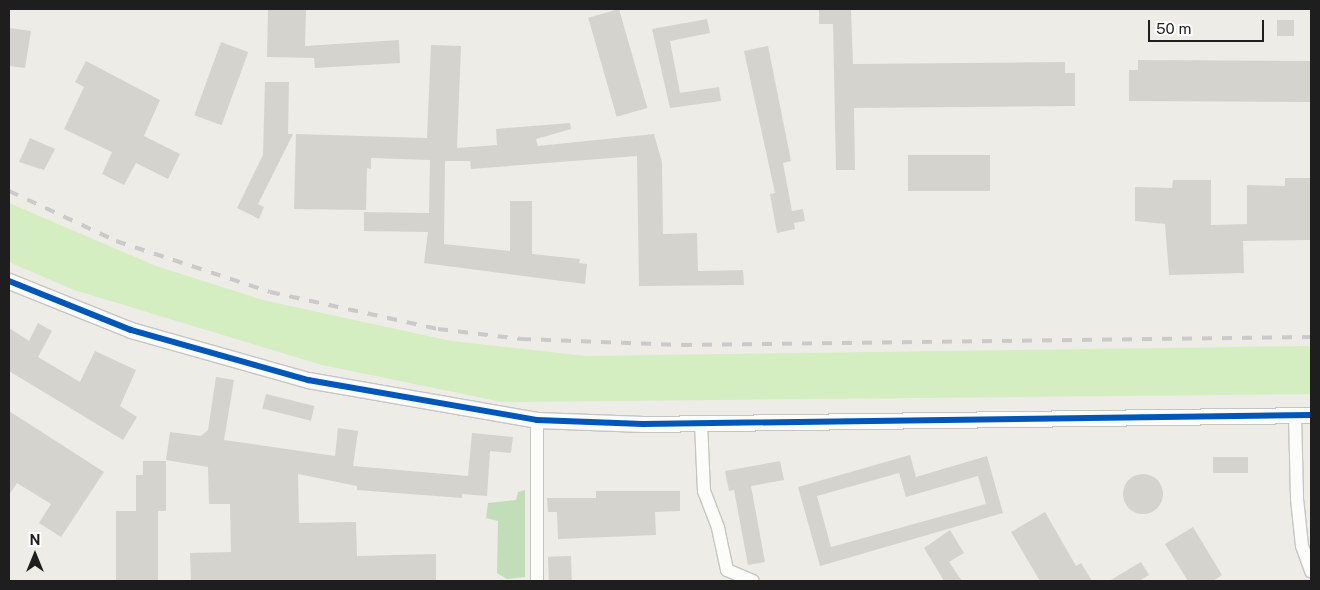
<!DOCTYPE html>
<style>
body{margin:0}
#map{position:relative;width:1320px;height:590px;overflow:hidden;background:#edece6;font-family:"Public Sans",sans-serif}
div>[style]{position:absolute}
.grass>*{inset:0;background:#d4eec1}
.forest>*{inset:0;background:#c2deb8}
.building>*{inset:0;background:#d5d3ce;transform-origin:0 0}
.round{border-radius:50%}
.roads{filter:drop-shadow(1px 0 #c5c5c2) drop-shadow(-1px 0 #c5c5c2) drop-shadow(0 1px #c5c5c2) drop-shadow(0 -1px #c5c5c2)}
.minor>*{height:12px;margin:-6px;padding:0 6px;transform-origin:6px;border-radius:6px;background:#fcfcfb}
.tertiary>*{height:15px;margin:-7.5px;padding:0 7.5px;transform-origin:7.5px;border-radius:7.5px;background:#fcfcfb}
.rail>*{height:4px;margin-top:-2px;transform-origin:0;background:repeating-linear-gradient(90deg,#cacac9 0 10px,transparent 0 20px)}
.cycleway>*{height:6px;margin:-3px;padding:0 3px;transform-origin:3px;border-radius:3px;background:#0057b8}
span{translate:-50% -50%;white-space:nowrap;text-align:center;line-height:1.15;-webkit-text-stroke:4.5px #fff;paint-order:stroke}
.frame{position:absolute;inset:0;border:10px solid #1e1e1e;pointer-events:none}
.north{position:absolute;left:10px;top:530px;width:50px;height:50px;-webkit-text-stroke:4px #fff;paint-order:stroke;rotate:0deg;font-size:14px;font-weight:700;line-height:20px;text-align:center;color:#1e1e1e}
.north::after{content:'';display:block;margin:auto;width:18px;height:22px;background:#1e1e1e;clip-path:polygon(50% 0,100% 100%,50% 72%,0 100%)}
.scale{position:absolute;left:1148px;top:20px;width:116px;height:22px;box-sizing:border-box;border:2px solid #1e1e1e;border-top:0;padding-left:6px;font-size:15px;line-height:18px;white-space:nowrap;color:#1e1e1e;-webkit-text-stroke:4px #fff;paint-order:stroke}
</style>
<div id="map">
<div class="grass">
<i style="clip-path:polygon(9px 203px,156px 266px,263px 300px,451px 341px,586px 356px,1311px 346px,1311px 394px,502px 402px,322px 365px,74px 290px,9px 262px)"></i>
</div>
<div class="forest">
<i style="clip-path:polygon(525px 490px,525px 577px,507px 579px,497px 573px,498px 521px,486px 518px,488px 503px,516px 500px,518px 492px)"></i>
</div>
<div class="building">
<i style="clip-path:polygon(268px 9px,306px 9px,305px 46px,399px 40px,400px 63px,315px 68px,314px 58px,267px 57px)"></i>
<i style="left:619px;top:9px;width:103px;height:32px;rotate:74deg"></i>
<i style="clip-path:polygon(819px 9px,851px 9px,853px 64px,1065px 62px,1065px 73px,1075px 73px,1075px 106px,854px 108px,855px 170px,836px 170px,833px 24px,819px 24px)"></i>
<i style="clip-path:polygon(707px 19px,710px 33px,670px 41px,680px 93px,719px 87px,721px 101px,670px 108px,652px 29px)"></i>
<i style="left:1277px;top:20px;width:17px;height:16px"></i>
<i style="clip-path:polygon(9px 28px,31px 31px,25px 68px,9px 66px)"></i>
<i style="left:221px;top:42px;width:29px;height:78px;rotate:20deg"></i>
<i style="clip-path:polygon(431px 45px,461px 46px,457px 148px,497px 145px,496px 129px,570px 123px,571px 129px,536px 139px,538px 146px,654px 134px,662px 162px,663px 234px,697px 233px,698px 271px,743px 270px,744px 285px,639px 286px,637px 156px,471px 169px,470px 161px,445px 161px,444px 244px,510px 251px,510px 201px,532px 201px,532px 254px,580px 259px,579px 263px,587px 264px,585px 284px,424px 263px,428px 232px,364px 231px,364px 212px,429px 213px,430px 160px,371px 158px,371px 169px,367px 168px,366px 210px,294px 209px,296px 134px,427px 138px)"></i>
<i style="clip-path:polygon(768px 46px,791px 161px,783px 163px,792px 211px,803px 209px,805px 221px,794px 223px,795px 229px,777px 233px,770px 194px,775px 193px,744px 51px)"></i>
<i style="clip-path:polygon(1138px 60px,1311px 61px,1311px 102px,1129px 101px,1129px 70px,1138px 70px)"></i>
<i style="clip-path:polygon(86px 61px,160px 100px,144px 136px,180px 154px,168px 179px,136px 163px,124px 185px,102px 174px,112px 152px,64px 129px,84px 87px,75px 82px)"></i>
<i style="clip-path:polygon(265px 82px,289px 82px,288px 134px,293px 134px,258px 204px,264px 207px,259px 219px,237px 208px,263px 155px)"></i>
<i style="clip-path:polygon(30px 138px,55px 149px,44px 170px,19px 162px)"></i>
<i style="left:908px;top:155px;width:82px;height:36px"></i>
<i style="clip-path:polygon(1285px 178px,1311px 178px,1311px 240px,1243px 241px,1244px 273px,1169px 275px,1165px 224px,1135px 221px,1135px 187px,1172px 188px,1173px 180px,1211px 180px,1211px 225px,1247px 224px,1247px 185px,1285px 186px)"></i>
<i style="clip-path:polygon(38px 323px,52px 331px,38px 357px,80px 382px,95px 351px,136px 370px,120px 406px,137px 417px,123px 440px,9px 371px,9px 328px,29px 341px)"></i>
<i style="clip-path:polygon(216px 377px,234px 380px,224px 440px,335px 456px,338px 428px,358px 431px,353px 466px,468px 476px,472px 433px,513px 437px,511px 453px,490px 451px,487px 496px,462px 494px,462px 498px,357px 490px,357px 486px,298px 474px,299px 523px,356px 522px,357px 556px,436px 554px,436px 581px,191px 581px,190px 553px,231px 552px,230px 504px,209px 504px,208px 467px,166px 460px,170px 432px,201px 436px,208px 430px)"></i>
<i style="left:266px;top:394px;width:50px;height:15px;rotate:14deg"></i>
<i style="clip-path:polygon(9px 411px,104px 472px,61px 537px,39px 523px,51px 504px,17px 483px,9px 495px)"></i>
<i style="clip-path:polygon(evenodd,910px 455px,916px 477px,987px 456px,1003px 513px,820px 566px,798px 487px,910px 455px,899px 473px,906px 497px,978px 476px,986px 504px,831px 547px,817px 496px,899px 473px)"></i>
<i style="left:1213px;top:457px;width:35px;height:16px"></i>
<i style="clip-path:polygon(143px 461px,166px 461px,166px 511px,158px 511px,158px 581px,116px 581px,116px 511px,136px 511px,136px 475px,143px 475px)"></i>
<i style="clip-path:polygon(780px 461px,784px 480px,751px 486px,765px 562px,748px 565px,734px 490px,729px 491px,725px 471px)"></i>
<i class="round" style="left:1123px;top:474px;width:40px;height:40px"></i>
<i style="clip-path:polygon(596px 491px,680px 491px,680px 511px,655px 512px,656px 535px,558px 539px,557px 512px,548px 512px,547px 498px,596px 498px)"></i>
<i style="clip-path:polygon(1045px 512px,1076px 566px,1081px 563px,1092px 581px,1040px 581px,1011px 532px)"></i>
<i style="clip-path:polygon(1193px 527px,1222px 575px,1213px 581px,1188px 581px,1165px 544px)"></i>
<i style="clip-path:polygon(950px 530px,964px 553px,949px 562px,962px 581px,944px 581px,924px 548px)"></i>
<i style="left:571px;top:556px;width:25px;height:23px;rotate:88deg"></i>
<i style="clip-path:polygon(1141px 562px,1149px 575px,1139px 581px,1109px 581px)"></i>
</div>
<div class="roads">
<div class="minor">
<i style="left:1295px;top:415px;width:84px;rotate:88.6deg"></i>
<i style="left:1297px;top:499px;width:47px;rotate:83.9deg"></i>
<i style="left:1302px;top:546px;width:27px;rotate:70deg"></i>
<i style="left:537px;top:420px;width:161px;rotate:90deg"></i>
<i style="left:701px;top:423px;width:68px;rotate:87.5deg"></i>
<i style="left:704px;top:491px;width:40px;rotate:69deg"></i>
<i style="left:718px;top:528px;width:43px;rotate:77.9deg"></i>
<i style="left:727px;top:570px;width:28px;rotate:23deg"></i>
</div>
<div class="tertiary">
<i style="left:9px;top:281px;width:131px;rotate:21.9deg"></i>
<i style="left:131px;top:330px;width:184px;rotate:15.8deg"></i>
<i style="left:308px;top:380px;width:232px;rotate:9.9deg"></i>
<i style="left:537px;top:420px;width:106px;rotate:2.2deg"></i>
<i style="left:643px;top:424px;width:668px;rotate:-0.77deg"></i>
</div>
</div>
<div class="rail">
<i style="left:9px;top:191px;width:118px;rotate:25deg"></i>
<i style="left:116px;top:241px;width:162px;rotate:18.3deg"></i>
<i style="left:270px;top:292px;width:172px;rotate:12.4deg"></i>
<i style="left:438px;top:329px;width:84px;rotate:6.9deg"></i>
<i style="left:521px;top:339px;width:161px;rotate:2.1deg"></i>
<i style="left:682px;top:345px;width:629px;rotate:-0.73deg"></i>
</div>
<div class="cycleway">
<i style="left:9px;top:281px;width:131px;rotate:21.9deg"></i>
<i style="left:131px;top:330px;width:184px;rotate:15.8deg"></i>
<i style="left:308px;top:380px;width:232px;rotate:9.9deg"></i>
<i style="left:537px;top:420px;width:106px;rotate:2.2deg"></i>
<i style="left:643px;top:424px;width:668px;rotate:-0.77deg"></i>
</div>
<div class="frame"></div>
<div class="north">N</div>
<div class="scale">50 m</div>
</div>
